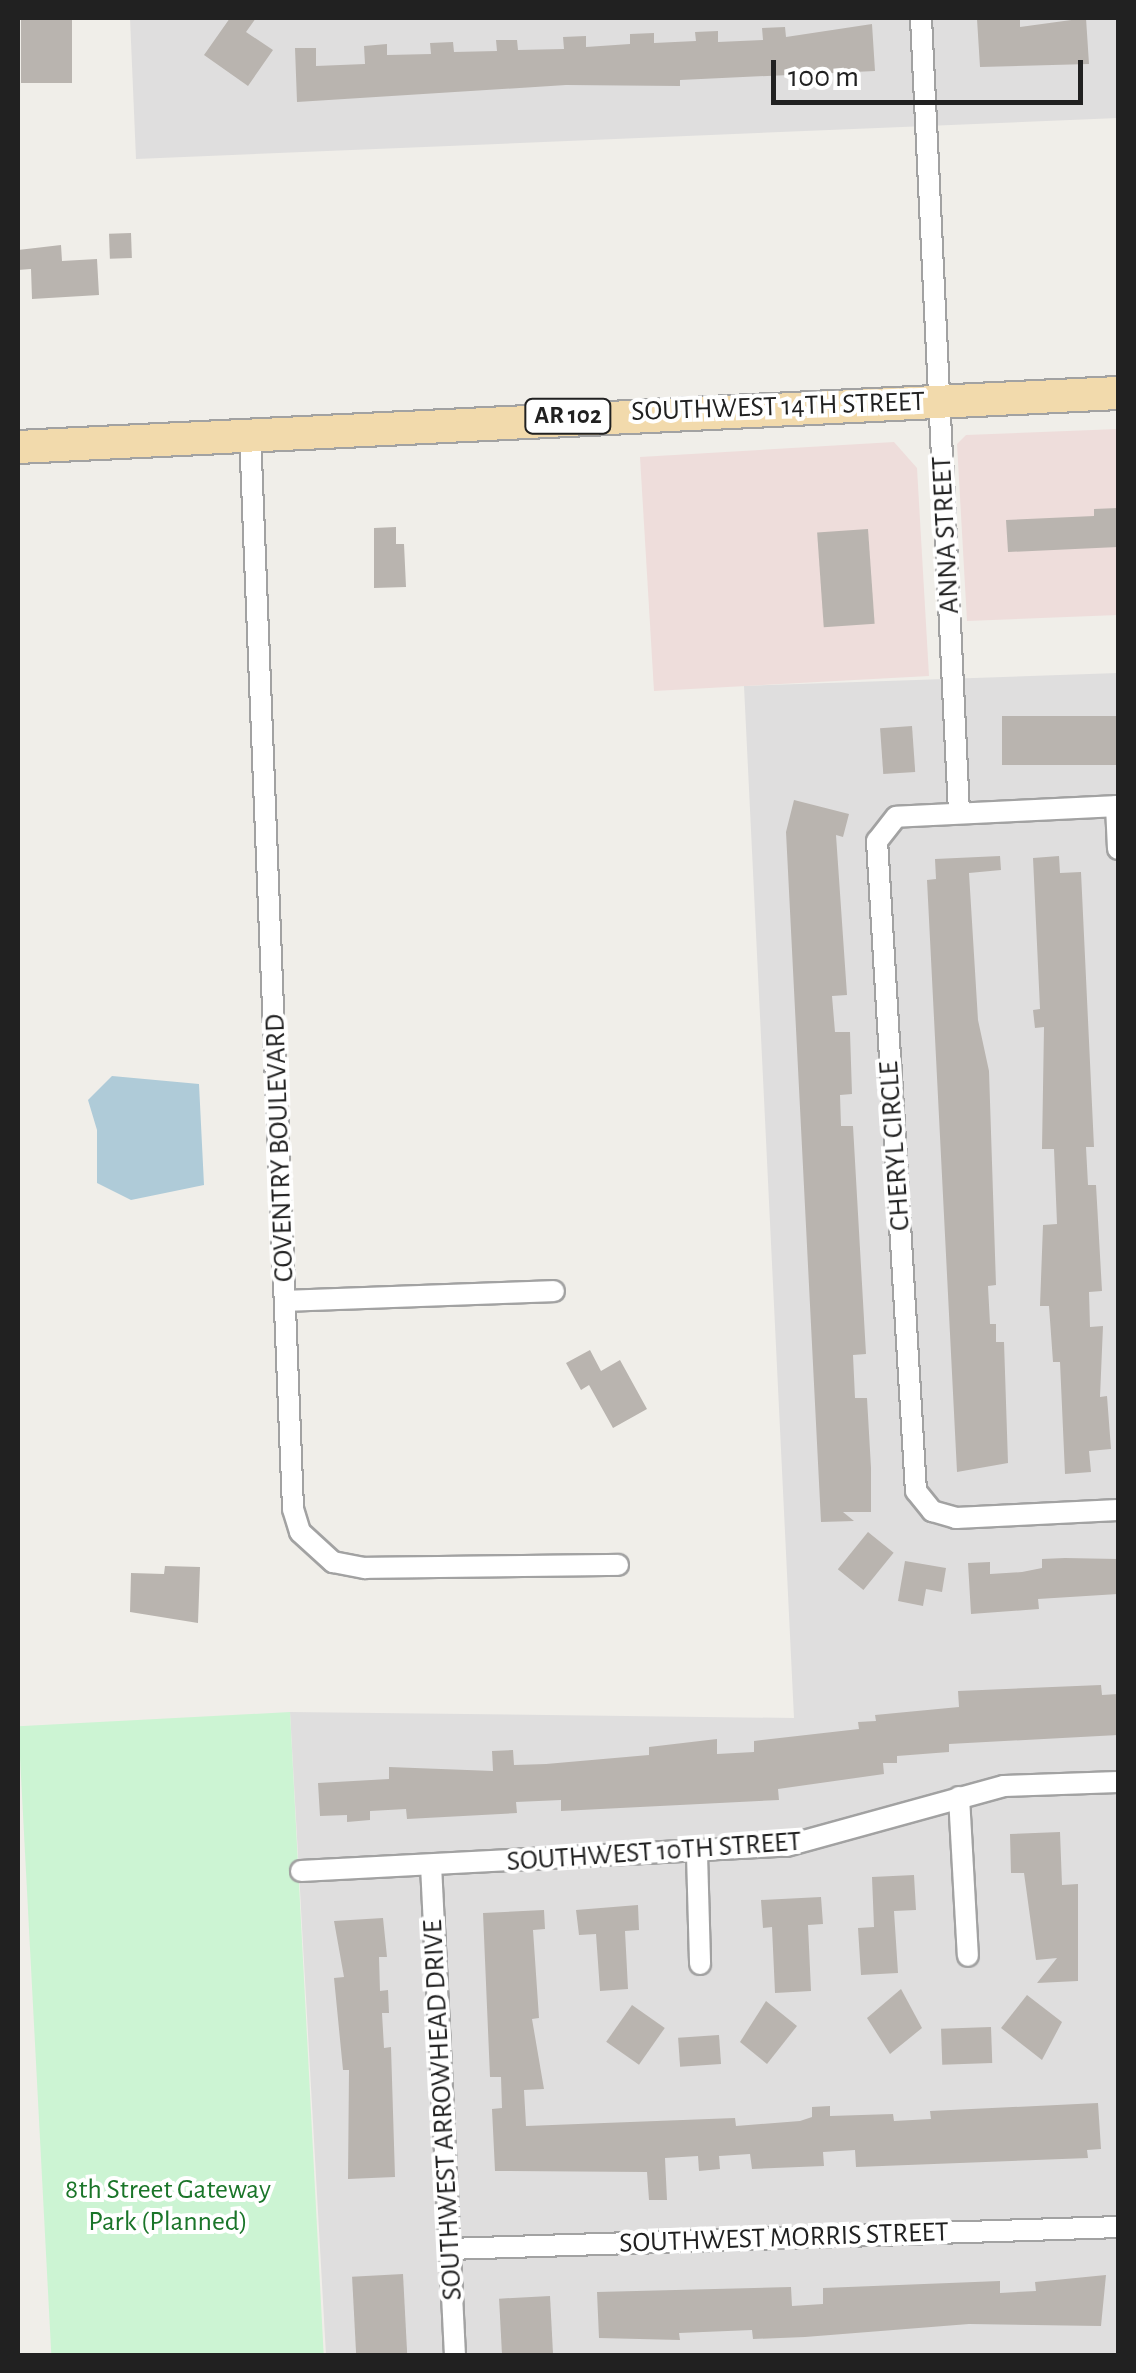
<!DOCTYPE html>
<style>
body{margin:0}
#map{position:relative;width:1136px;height:2373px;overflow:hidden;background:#f0eee9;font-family:"Alegreya Sans",sans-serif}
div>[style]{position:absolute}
.residential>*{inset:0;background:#dfdede}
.commercial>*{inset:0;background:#eedddb}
.park>*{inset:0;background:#ccf4d3;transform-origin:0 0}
.water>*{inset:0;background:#afcbd8}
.building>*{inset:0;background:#b9b4af;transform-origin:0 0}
.roads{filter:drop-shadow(2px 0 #a2a2a2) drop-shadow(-2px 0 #a2a2a2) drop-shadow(0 2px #a2a2a2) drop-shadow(0 -2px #a2a2a2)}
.minor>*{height:20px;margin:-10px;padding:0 10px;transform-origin:10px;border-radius:10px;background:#fff}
.primary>*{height:32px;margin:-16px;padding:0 16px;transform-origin:16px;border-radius:16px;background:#f2daac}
span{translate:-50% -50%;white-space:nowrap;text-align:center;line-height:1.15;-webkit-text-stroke:8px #fff;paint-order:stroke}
.shield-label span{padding:2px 8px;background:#fff;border:2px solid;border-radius:8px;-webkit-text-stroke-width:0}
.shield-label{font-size:25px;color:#212121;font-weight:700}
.street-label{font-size:28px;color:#212121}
.park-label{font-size:28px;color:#1a7529}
.frame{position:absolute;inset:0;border:20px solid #212121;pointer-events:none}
.scale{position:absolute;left:771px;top:60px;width:312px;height:45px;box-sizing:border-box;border:5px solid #212121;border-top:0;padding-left:12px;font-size:30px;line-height:35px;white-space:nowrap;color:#212121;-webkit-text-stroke:8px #fff;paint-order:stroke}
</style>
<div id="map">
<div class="residential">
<i style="clip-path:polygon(130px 18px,1118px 18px,1118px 118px,136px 159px)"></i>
<i style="clip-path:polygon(1118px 673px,1118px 2355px,326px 2355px,290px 1712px,794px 1718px,744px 686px)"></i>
</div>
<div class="commercial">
<i style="clip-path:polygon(1118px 429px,1118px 615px,967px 621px,957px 444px,966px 435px)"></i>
<i style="clip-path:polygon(894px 442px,917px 468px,929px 676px,654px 691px,640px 457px)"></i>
</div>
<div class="park">
<i style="left:290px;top:1712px;width:644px;height:272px;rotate:87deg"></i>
</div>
<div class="water">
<i style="clip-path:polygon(112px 1076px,199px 1084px,204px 1185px,131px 1200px,97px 1183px,97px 1130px,88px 1100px)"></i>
</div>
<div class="building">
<i style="left:21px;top:18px;width:51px;height:65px"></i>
<i style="clip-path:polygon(230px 18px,256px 18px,246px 32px,273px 50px,248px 86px,204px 55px)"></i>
<i style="clip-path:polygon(1020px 18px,1020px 27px,1086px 18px,1089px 64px,980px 67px,977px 19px)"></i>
<i style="clip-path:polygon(872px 24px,875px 71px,680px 80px,680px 86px,566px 85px,297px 102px,295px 48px,316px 48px,316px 66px,365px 64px,364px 46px,387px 44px,387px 55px,431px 54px,430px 43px,453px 42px,454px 52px,497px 51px,496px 40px,517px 40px,518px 50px,564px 49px,563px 37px,586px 36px,586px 47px,630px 44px,630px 34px,654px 33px,654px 43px,696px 41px,695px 32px,718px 31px,718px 42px,763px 40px,762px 28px,785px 27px,786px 37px)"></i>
<i style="left:131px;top:233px;width:25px;height:22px;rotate:88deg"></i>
<i style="clip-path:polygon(61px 245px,62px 261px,97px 259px,99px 295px,32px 299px,31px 269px,18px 270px,18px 250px)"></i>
<i style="clip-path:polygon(1118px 508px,1118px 547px,1008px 552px,1006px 520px,1094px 516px,1094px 509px)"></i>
<i style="clip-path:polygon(396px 527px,396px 544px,404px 544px,406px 587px,374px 588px,374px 528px)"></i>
<i style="left:868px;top:529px;width:95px;height:51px;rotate:86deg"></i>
<i style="left:1118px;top:716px;width:49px;height:116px;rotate:90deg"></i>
<i style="left:912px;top:726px;width:46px;height:32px;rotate:86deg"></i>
<i style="clip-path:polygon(794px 800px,849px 814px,843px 837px,836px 835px,847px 995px,832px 996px,835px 1032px,850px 1032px,852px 1094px,840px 1095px,841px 1126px,853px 1126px,866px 1354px,853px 1355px,855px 1398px,867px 1398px,871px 1468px,871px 1512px,843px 1512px,854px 1521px,821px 1522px,786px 832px)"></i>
<i style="clip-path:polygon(1000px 856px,1001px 870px,969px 873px,978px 1020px,989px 1071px,996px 1285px,988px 1286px,990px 1324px,996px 1324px,996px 1342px,1004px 1342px,1008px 1463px,957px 1472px,927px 880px,936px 879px,935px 859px)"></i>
<i style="clip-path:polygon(1059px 856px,1060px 873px,1081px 872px,1094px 1147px,1086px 1147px,1088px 1185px,1096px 1185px,1102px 1291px,1089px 1292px,1090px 1327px,1103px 1326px,1100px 1397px,1107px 1396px,1111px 1449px,1089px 1451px,1091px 1472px,1065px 1474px,1060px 1362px,1053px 1362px,1049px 1306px,1040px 1306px,1043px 1225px,1057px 1224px,1054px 1149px,1042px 1149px,1044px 1027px,1035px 1028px,1033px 1010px,1040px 1009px,1033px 858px)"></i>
<i style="clip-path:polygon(590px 1350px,601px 1371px,620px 1360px,647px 1409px,613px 1428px,589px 1385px,581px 1390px,566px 1363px)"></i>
<i style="left:868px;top:1532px;width:33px;height:48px;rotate:39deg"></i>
<i style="clip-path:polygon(1065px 1558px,1118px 1559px,1118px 1594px,1038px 1599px,1039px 1609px,971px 1614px,968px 1563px,990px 1562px,990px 1574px,1022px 1572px,1042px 1568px,1042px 1559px)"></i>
<i style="clip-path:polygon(905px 1561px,946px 1568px,942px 1592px,926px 1589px,923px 1606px,898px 1601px)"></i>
<i style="clip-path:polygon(165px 1566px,200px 1567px,198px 1623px,130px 1612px,131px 1573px,164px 1574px)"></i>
<i style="clip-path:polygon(1101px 1685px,1102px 1695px,1118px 1694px,1118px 1735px,949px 1744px,949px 1752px,897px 1756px,897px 1763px,883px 1763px,884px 1774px,778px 1789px,779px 1800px,561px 1811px,561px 1800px,516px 1802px,517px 1813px,407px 1819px,406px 1809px,370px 1811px,370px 1820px,347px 1822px,347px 1815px,320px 1816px,318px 1783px,389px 1779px,389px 1767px,493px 1771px,492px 1751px,513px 1750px,514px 1765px,546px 1764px,649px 1755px,649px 1747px,717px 1739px,717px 1754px,754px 1752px,754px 1741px,859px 1729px,858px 1722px,876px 1721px,875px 1715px,959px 1707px,958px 1691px)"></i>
<i style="clip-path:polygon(1060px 1832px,1062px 1885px,1078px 1884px,1078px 1981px,1037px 1983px,1057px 1958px,1036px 1960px,1024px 1873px,1011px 1873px,1010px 1834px)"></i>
<i style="clip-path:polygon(914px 1875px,916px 1910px,894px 1911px,898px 1973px,861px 1975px,858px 1928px,874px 1927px,872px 1877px)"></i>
<i style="clip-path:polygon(821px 1897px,823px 1924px,808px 1925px,811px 1991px,775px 1993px,772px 1927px,763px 1928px,761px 1900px)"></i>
<i style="clip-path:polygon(638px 1905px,639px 1930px,625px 1931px,628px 1989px,600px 1991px,596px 1934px,579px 1935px,576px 1910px)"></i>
<i style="clip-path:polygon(544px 1910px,545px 1929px,533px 1930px,539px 2018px,532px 2019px,544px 2089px,524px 2090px,526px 2126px,735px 2118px,736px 2126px,800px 2121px,812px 2117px,812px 2107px,830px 2106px,830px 2116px,893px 2114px,894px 2121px,931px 2119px,930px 2111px,1098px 2103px,1101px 2149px,1087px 2150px,1088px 2158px,856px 2167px,855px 2150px,823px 2152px,824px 2166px,752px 2169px,750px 2154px,719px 2156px,720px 2169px,699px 2171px,698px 2156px,665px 2158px,667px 2200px,649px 2200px,647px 2172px,495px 2171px,492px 2109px,502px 2108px,501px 2077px,490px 2077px,483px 1913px)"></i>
<i style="clip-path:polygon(383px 1918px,387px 1957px,379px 1957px,380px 1991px,388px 1990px,389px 2013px,382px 2013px,384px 2048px,391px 2047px,395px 2177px,348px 2179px,349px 2070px,343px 2070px,334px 1978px,344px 1977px,334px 1921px)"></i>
<i style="clip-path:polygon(901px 1989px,922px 2028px,890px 2054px,867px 2018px)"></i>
<i style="clip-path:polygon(1027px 1995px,1062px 2022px,1042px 2060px,1001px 2028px)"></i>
<i style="clip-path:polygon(766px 2001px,797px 2026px,767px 2064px,740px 2042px)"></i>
<i style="left:632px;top:2005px;width:40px;height:45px;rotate:35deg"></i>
<i style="left:991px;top:2027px;width:36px;height:50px;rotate:88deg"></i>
<i style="left:719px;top:2035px;width:29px;height:41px;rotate:86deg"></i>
<i style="left:403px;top:2274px;width:82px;height:51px;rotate:87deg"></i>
<i style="clip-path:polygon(1106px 2275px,1101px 2326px,969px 2324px,805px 2337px,753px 2339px,752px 2330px,679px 2333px,680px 2340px,599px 2338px,597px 2292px,791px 2287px,792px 2306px,823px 2304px,823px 2288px,1000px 2281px,1000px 2293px,1036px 2291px,1035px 2282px)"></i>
<i style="left:550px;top:2296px;width:60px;height:51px;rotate:87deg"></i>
</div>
<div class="roads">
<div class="minor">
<i style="left:921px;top:18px;width:796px;rotate:87.26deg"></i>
<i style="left:250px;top:433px;width:1077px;rotate:87.71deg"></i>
<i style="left:293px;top:1509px;width:24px;rotate:73deg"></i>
<i style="left:300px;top:1532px;width:45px;rotate:42.3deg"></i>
<i style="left:333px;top:1562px;width:33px;rotate:11deg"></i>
<i style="left:365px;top:1568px;width:253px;rotate:-0.7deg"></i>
<i style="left:1116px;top:806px;width:43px;rotate:87.3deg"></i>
<i style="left:1118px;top:806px;width:222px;rotate:177.2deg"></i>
<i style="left:896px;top:817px;width:31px;rotate:128deg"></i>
<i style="left:877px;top:841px;width:651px;rotate:86.57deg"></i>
<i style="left:916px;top:1491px;width:26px;rotate:51deg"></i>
<i style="left:932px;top:1511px;width:25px;rotate:16deg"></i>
<i style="left:956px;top:1518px;width:162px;rotate:-2.8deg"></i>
<i style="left:286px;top:1301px;width:268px;rotate:-2.1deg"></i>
<i style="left:959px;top:1797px;width:159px;rotate:86.8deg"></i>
<i style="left:697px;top:1854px;width:110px;rotate:88.4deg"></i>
<i style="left:431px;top:1865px;width:492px;rotate:87.2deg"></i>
<i style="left:301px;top:1871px;width:486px;rotate:-3deg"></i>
<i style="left:786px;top:1846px;width:226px;rotate:-15.4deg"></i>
<i style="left:1004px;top:1786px;width:114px;rotate:-2deg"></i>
<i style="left:449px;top:2249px;width:669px;rotate:-1.88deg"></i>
</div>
<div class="primary">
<i style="left:18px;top:447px;width:1101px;rotate:-2.81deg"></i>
</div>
</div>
<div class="shield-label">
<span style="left:568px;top:416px">AR 102</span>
</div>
<div class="street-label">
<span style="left:778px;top:407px;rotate:-2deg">SOUTHWEST 14TH STREET</span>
<span style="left:946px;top:535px;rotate:-93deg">ANNA STREET</span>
<span style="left:895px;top:1146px;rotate:-94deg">CHERYL CIRCLE</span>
<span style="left:280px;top:1148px;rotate:-92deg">COVENTRY BOULEVARD</span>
<span style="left:654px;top:1852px;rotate:-4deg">SOUTHWEST 10TH STREET</span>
<span style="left:443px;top:2110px;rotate:-93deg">SOUTHWEST ARROWHEAD DRIVE</span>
<span style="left:784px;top:2238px;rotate:-2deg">SOUTHWEST MORRIS STREET</span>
</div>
<div class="park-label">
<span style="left:168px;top:2206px">8th Street Gateway<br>Park (Planned)</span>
</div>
<div class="frame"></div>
<div class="scale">100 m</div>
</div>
